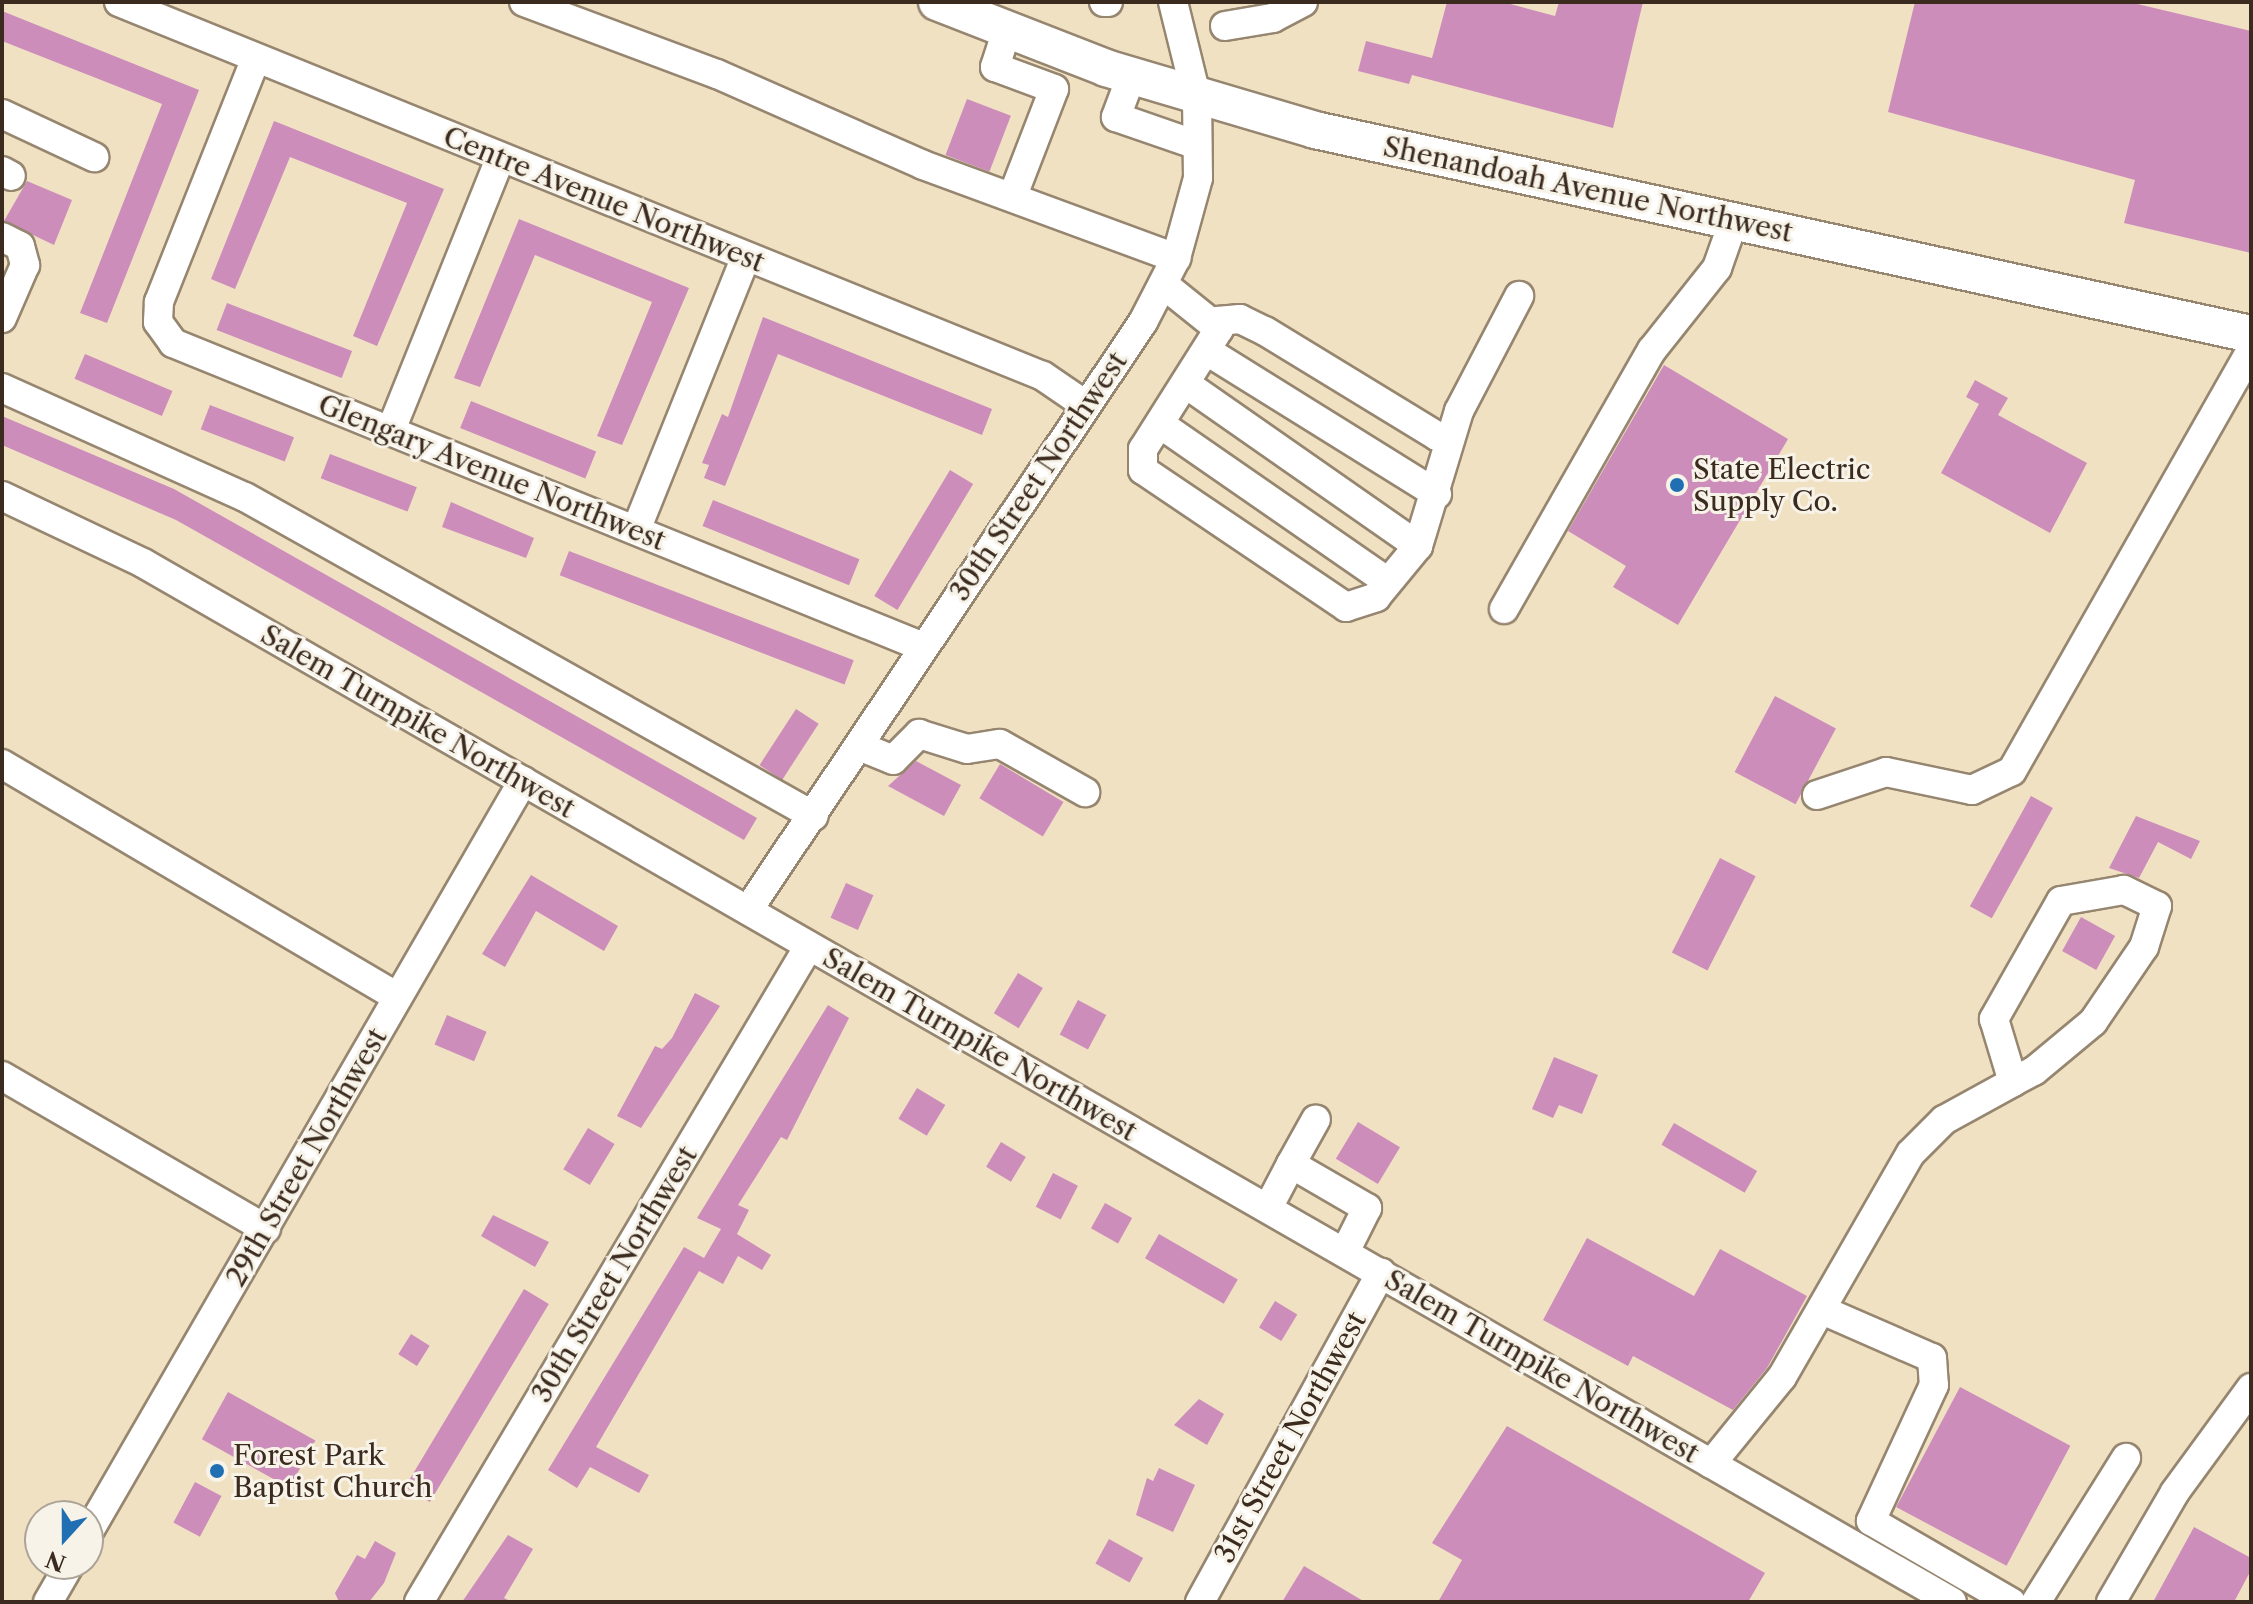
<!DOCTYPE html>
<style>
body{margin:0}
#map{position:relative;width:2253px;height:1604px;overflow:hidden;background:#f0e1c3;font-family:"Libre Caslon Text",serif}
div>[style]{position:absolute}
.building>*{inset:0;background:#cd8dbb;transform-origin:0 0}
.roads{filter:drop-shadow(2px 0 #968670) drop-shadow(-2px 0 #968670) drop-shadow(0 2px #968670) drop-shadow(0 -2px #968670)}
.minor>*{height:28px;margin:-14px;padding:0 14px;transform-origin:14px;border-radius:14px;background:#fff}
.major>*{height:36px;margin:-18px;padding:0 18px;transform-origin:18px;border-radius:18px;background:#fff}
.dots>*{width:22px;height:22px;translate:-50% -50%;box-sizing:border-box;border:4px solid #f7f3e8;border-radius:50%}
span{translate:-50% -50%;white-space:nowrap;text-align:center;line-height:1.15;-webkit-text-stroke:6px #f7f3e8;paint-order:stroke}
.street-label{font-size:28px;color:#3b2a1e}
.poi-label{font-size:28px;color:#3b2a1e}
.left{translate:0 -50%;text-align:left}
.frame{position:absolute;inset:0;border:4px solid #3b2a1e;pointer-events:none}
.north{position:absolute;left:24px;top:1500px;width:80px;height:80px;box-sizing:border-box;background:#f7f3e8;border:2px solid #aca397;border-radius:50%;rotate:201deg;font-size:22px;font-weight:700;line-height:32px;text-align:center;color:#3b2a1e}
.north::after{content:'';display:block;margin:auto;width:28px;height:36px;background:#1f6fb2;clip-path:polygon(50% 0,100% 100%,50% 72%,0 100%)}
</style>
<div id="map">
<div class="building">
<i style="clip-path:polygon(1447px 2px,1503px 2px,1555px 16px,1559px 2px,1643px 2px,1613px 128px,1412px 75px,1409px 84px,1358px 71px,1366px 41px,1432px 58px)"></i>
<i style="clip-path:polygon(1915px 2px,2129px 2px,2251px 31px,2251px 253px,2124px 223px,2135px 180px,1888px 112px)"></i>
<i style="clip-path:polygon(2px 11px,199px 90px,107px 323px,80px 313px,162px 104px,2px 41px)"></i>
<i style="left:967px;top:99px;width:47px;height:60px;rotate:21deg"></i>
<i style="clip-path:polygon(274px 121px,444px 189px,377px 346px,353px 336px,407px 203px,290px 157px,235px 289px,211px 279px)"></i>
<i style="clip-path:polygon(27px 181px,72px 200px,54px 245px,4px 221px)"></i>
<i style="clip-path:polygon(519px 219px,689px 288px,622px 445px,597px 436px,652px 302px,535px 255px,480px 387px,454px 378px)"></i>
<i style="left:227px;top:303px;width:134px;height:29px;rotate:21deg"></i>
<i style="clip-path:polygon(763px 317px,992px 409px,982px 435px,778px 354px,725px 486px,704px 478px,709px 465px,702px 463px,722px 414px,728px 417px)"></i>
<i style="left:85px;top:354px;width:95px;height:27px;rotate:23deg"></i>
<i style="clip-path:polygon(1664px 365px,1788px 439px,1678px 625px,1613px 587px,1626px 566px,1568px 531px)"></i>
<i style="clip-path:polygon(1975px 380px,2008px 398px,1998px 415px,2087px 463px,2050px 533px,1941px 473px,1979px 404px,1966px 397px)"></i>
<i style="left:471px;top:401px;width:135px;height:29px;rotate:22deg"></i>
<i style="left:210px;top:405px;width:90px;height:26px;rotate:21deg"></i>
<i style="clip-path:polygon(2px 416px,174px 489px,757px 818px,744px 840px,176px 520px,2px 445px)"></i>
<i style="left:330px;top:454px;width:93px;height:26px;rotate:21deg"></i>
<i style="left:950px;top:470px;width:27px;height:147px;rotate:31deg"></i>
<i style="left:713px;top:500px;width:158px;height:28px;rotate:22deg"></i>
<i style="clip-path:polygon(451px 502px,534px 538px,526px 558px,442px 527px)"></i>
<i style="left:569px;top:551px;width:305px;height:26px;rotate:21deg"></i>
<i style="left:1775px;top:696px;width:69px;height:86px;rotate:28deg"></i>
<i style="left:796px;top:709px;width:27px;height:67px;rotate:33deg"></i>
<i style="clip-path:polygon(916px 761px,961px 785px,944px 816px,888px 786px)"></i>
<i style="left:1000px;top:764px;width:74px;height:40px;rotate:31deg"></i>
<i style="left:2031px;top:796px;width:25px;height:126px;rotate:29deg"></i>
<i style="clip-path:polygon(2136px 816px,2200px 841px,2191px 859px,2158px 842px,2139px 878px,2109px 868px)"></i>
<i style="left:1720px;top:858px;width:40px;height:106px;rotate:27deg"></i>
<i style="clip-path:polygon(531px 875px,618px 926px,604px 951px,536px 911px,505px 967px,482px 954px)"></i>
<i style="left:846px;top:883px;width:30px;height:38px;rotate:24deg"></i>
<i style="left:2081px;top:917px;width:39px;height:39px;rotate:29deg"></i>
<i style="left:1018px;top:973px;width:29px;height:47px;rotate:31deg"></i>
<i style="clip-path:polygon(695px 993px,720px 1006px,641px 1128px,617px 1116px,655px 1046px,662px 1049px,672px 1038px)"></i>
<i style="left:1078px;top:1000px;width:32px;height:39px;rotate:28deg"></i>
<i style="clip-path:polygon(828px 1005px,849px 1018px,787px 1140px,781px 1137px,738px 1205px,749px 1210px,737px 1234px,771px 1255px,762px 1270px,738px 1256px,723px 1284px,699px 1271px,596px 1447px,649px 1475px,639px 1493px,590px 1467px,577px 1488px,548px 1470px,684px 1247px,704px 1258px,721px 1229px,697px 1218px)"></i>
<i style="left:447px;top:1015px;width:43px;height:32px;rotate:23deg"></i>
<i style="clip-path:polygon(1554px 1057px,1598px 1075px,1582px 1114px,1559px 1105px,1553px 1118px,1532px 1109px)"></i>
<i style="left:917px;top:1088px;width:33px;height:36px;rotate:31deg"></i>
<i style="left:1358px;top:1122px;width:49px;height:43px;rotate:31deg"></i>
<i style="left:1674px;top:1123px;width:96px;height:25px;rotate:30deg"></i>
<i style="left:588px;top:1128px;width:31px;height:48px;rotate:31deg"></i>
<i style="left:1001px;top:1142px;width:29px;height:29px;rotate:31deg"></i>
<i style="left:1053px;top:1173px;width:28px;height:38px;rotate:27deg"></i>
<i style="left:1105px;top:1203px;width:31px;height:29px;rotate:29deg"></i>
<i style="clip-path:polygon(493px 1215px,549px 1242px,535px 1267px,481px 1236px)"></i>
<i style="left:1159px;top:1234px;width:91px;height:28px;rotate:30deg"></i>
<i style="clip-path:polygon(1587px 1238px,1694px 1296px,1720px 1249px,1807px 1296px,1767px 1368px,1733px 1410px,1633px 1356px,1628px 1366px,1543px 1320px)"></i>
<i style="left:524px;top:1289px;width:29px;height:231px;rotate:31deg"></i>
<i style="left:1275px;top:1301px;width:26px;height:31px;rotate:31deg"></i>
<i style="left:411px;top:1334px;width:22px;height:24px;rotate:32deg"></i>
<i style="left:1960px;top:1387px;width:125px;height:136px;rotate:28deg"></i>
<i style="left:228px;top:1392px;width:100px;height:54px;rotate:29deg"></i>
<i style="clip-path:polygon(1199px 1399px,1224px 1414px,1207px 1445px,1174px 1425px)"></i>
<i style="clip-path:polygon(1507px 1426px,1765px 1573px,1748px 1602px,1438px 1602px,1462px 1560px,1432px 1543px)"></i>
<i style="clip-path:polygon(1159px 1468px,1195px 1485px,1173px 1532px,1136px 1515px,1147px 1478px,1153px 1481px)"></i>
<i style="left:195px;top:1482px;width:30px;height:46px;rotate:28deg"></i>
<i style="clip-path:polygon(2194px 1527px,2251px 1558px,2251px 1570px,2234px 1602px,2153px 1602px)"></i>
<i style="clip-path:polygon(508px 1535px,533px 1549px,504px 1598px,512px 1602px,462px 1602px)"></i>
<i style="left:1109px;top:1539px;width:39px;height:28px;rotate:29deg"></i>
<i style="clip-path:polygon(375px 1541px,396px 1553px,384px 1583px,369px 1602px,339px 1602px,335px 1593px,357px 1555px,365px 1559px)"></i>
<i style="clip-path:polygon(1304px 1566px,1365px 1602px,1282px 1602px)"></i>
</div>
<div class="roads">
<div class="minor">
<i style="left:119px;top:2px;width:997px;rotate:22.04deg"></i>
<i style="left:1043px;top:376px;width:50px;rotate:34.3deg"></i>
<i style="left:524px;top:2px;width:206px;rotate:20.5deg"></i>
<i style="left:717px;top:74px;width:225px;rotate:23.8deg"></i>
<i style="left:923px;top:165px;width:270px;rotate:20.2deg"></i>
<i style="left:1104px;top:2px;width:4px"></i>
<i style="left:1225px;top:26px;width:49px;rotate:-9.5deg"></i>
<i style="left:1273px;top:18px;width:34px;rotate:-28deg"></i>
<i style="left:1007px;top:30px;width:39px;rotate:108deg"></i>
<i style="left:995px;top:67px;width:63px;rotate:20.4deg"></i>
<i style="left:1054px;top:89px;width:114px;rotate:111.1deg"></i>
<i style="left:256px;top:58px;width:263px;rotate:111.7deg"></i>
<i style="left:159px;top:302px;width:20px;rotate:93deg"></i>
<i style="left:158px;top:322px;width:26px;rotate:54deg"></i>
<i style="left:173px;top:343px;width:809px;rotate:22.06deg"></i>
<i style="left:1131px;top:77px;width:43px;rotate:110.6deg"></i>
<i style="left:1116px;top:117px;width:86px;rotate:19.1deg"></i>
<i style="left:2px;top:114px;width:102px;rotate:25.1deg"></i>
<i style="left:2px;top:171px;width:10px;rotate:29deg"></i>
<i style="left:2px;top:237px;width:20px;rotate:27deg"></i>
<i style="left:20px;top:246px;width:20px;rotate:75deg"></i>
<i style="left:25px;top:265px;width:58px;rotate:113.5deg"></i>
<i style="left:1163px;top:284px;width:72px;rotate:38.8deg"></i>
<i style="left:1219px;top:329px;width:142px;rotate:122.3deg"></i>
<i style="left:1143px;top:449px;width:21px;rotate:90deg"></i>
<i style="left:1143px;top:470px;width:245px;rotate:34deg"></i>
<i style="left:1346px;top:607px;width:32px;rotate:-18deg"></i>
<i style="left:1376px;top:597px;width:66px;rotate:-50.5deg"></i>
<i style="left:1418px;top:546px;width:141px;rotate:-73.1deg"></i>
<i style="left:1459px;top:411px;width:130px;rotate:-62.4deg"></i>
<i style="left:1217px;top:321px;width:23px;rotate:-5deg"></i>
<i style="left:1240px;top:319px;width:28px;rotate:26deg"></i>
<i style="left:1265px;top:331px;width:202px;rotate:31.4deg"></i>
<i style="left:1437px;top:436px;width:13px;rotate:4deg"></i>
<i style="left:1207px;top:351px;width:271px;rotate:31.9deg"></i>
<i style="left:1186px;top:384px;width:283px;rotate:34.9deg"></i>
<i style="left:2px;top:388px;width:266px;rotate:24.2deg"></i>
<i style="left:245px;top:497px;width:652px;rotate:29.28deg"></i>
<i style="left:1160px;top:424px;width:277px;rotate:34.7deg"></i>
<i style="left:391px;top:430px;width:294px;rotate:-68.1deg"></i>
<i style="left:2px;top:496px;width:156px;rotate:25.4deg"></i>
<i style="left:143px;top:563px;width:2086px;rotate:29.87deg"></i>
<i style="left:636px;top:530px;width:294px;rotate:-68.1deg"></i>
<i style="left:1504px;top:609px;width:298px;rotate:-60.3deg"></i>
<i style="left:1652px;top:350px;width:105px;rotate:-51.6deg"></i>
<i style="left:1717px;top:268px;width:51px;rotate:-70.5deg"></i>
<i style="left:859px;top:746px;width:37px;rotate:22deg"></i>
<i style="left:893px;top:760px;width:37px;rotate:-45deg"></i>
<i style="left:919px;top:734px;width:50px;rotate:17.4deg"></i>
<i style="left:967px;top:749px;width:33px;rotate:-9deg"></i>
<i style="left:1000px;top:744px;width:98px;rotate:29.5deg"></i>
<i style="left:2px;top:764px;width:459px;rotate:30.5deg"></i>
<i style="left:1817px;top:795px;width:73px;rotate:-18.4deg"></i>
<i style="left:1886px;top:772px;width:88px;rotate:11.8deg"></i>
<i style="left:1972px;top:790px;width:44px;rotate:-25.4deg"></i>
<i style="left:2012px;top:771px;width:483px;rotate:-60.4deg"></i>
<i style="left:748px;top:910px;width:708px;rotate:-56.11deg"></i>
<i style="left:1143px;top:322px;width:72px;rotate:-62.7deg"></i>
<i style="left:1176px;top:258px;width:83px;rotate:-74.6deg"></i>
<i style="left:1198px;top:178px;width:79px;rotate:-90.7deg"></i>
<i style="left:1197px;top:99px;width:100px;rotate:-103.9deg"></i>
<i style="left:2px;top:1076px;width:305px;rotate:30.1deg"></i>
<i style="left:1291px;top:1164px;width:51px;rotate:-60.9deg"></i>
<i style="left:1268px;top:1208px;width:50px;rotate:-62.4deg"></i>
<i style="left:1291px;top:1164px;width:88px;rotate:30.1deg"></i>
<i style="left:1367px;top:1208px;width:49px;rotate:116.6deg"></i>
<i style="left:1822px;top:1310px;width:120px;rotate:23.6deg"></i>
<i style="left:1932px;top:1358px;width:27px;rotate:86deg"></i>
<i style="left:1934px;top:1385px;width:150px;rotate:114.9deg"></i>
<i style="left:1871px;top:1521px;width:162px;rotate:30.1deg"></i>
<i style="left:1711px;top:1464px;width:112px;rotate:-50.8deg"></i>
<i style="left:1782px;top:1377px;width:258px;rotate:-60.1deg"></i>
<i style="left:1911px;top:1153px;width:47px;rotate:-45deg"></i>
<i style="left:1944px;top:1120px;width:79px;rotate:-28.8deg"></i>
<i style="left:2013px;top:1082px;width:24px;rotate:-28deg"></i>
<i style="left:2034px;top:1071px;width:77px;rotate:-39.7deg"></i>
<i style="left:2093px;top:1022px;width:91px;rotate:-55.8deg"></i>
<i style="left:2144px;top:947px;width:43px;rotate:-72.4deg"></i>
<i style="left:2157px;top:906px;width:37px;rotate:-154deg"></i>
<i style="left:2124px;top:890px;width:64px;rotate:170.1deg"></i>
<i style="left:2061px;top:901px;width:136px;rotate:119.6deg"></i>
<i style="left:1994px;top:1019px;width:66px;rotate:73.2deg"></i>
<i style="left:88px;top:1533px;width:869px;rotate:-59.95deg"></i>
<i style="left:48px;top:1602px;width:44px;rotate:-59.9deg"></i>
<i style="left:419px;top:1602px;width:763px;rotate:-59.27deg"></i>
<i style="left:1200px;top:1602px;width:376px;rotate:-61.2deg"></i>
<i style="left:2036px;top:1602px;width:170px;rotate:-58deg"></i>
<i style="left:2111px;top:1602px;width:127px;rotate:-59.8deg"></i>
<i style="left:2175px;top:1492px;width:129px;rotate:-53.8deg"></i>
</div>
<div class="major">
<i style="left:937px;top:2px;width:181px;rotate:21.3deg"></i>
<i style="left:1106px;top:68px;width:218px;rotate:16.5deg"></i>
<i style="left:1315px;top:130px;width:958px;rotate:12.3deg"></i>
</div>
</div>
<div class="dots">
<i style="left:1677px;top:485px;background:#1f6fb2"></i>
<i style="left:217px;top:1471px;background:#1f6fb2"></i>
</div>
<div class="street-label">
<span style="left:1588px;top:189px;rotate:12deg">Shenandoah Avenue Northwest</span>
<span style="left:604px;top:199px;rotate:22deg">Centre Avenue Northwest</span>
<span style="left:492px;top:472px;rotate:22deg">Glengary Avenue Northwest</span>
<span style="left:1038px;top:476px;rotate:-56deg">30th Street Northwest</span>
<span style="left:418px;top:721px;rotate:30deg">Salem Turnpike Northwest</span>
<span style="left:980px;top:1044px;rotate:30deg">Salem Turnpike Northwest</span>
<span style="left:306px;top:1157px;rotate:-60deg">29th Street Northwest</span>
<span style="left:614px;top:1274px;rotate:-59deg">30th Street Northwest</span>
<span style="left:1542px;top:1366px;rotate:30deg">Salem Turnpike Northwest</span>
<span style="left:1290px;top:1437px;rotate:-61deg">31st Street Northwest</span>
</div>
<div class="poi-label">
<span class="left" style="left:1693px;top:485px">State Electric<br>Supply Co.</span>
<span class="left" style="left:233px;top:1471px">Forest Park<br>Baptist Church</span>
</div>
<div class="frame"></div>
<div class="north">N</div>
</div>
